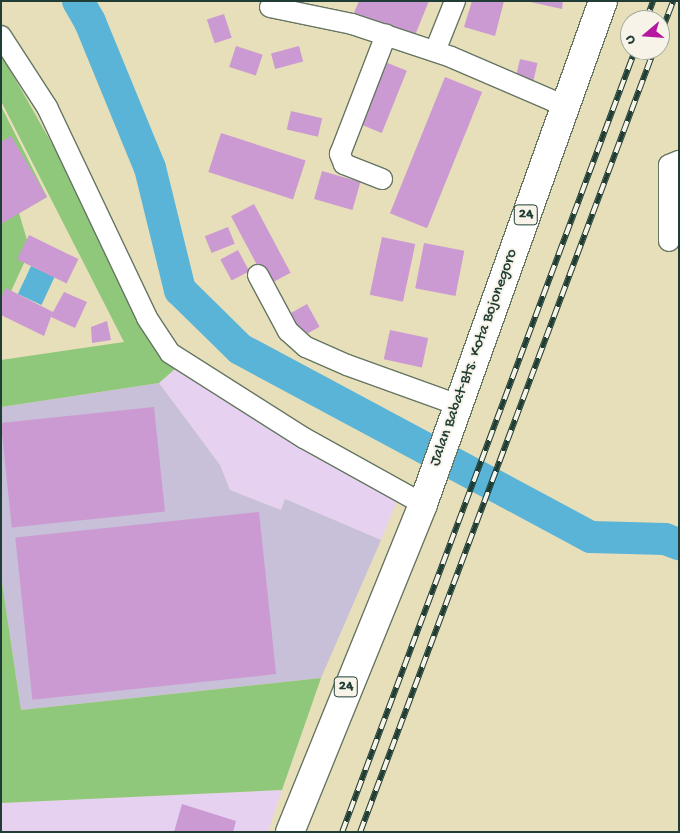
<!DOCTYPE html>
<style>
body{margin:0}
#map{position:relative;width:680px;height:833px;overflow:hidden;background:#e7dfb9;font-family:"Gochi Hand",sans-serif}
div>[style]{position:absolute}
.built>*{inset:0;background:#e6d2f0}
.industrial>*{inset:0;background:#c8bfd8}
.green>*{inset:0;background:#8fc77b}
.water>*{inset:0;background:#59b4d7;transform-origin:0 0}
.river>*{height:32px;margin:-16px;padding:0 16px;transform-origin:16px;border-radius:16px;background:#59b4d7}
.building>*{inset:0;background:#cb9ad2;transform-origin:0 0}
.roads{filter:drop-shadow(1px 0 #657663) drop-shadow(-1px 0 #657663) drop-shadow(0 1px #657663) drop-shadow(0 -1px #657663)}
.minor>*{height:20px;margin:-10px;padding:0 10px;transform-origin:10px;border-radius:10px;background:#fff}
.trunk>*{height:28px;margin:-14px;padding:0 14px;transform-origin:14px;border-radius:14px;background:#fff}
.rail>*{height:5.5px;margin-top:-2.75px;transform-origin:0;background:repeating-linear-gradient(90deg,#f7f3e8 0 11px,#1f3d34 0 22px);box-sizing:border-box;border-block:1px solid #1f3d34}
span{translate:-50% -50%;white-space:nowrap;text-align:center;line-height:1.15;-webkit-text-stroke:4px #f7f3e8;paint-order:stroke}
.shield-label span{padding:1px 4px;background:#f7f3e8;border:1px solid;border-radius:4px;-webkit-text-stroke-width:0}
.shield-label{font-size:15px;color:#1f3d34;font-weight:700}
.street-label{font-size:16px;color:#1f3d34}
.frame{position:absolute;inset:0;border:2px solid #1f3d34;pointer-events:none}
.north{position:absolute;left:620px;top:10px;width:50px;height:50px;box-sizing:border-box;background:#f7f3e8;border:1px solid #a1aaa0;border-radius:50%;rotate:252deg;font-size:14px;font-weight:700;line-height:20px;text-align:center;color:#1f3d34}
.north::after{content:'';display:block;margin:auto;width:18px;height:22px;background:#b5179e;clip-path:polygon(50% 0,100% 100%,50% 72%,0 100%)}
</style>
<div id="map">
<div class="built">
<i style="clip-path:polygon(176px 368px,398px 498px,381px 540px,285px 499px,281px 510px,230px 490px,220px 465px,159px 383px)"></i>
<i style="clip-path:polygon(282px 790px,268px 832px,1px 832px,1px 803px)"></i>
</div>
<div class="industrial">
<i style="clip-path:polygon(159px 383px,220px 465px,230px 490px,281px 510px,285px 499px,381px 540px,321px 678px,21px 710px,1px 576px,1px 407px)"></i>
</div>
<div class="green">
<i style="clip-path:polygon(1px 54px,85px 202px,147px 337px,176px 368px,159px 383px,1px 407px,1px 360px,124px 342px,1px 101px)"></i>
<i style="clip-path:polygon(1px 106px,47px 197px,19px 213px,30px 250px,1px 313px)"></i>
<i style="clip-path:polygon(1px 576px,21px 710px,321px 678px,282px 790px,1px 803px)"></i>
</div>
<div class="water">
<i style="left:31px;top:266px;width:26px;height:31px;rotate:25deg"></i>
</div>
<div class="river">
<i style="left:78px;top:1px;width:24px;rotate:60deg"></i>
<i style="left:90px;top:22px;width:158px;rotate:67.7deg"></i>
<i style="left:150px;top:168px;width:126px;rotate:76.2deg"></i>
<i style="left:180px;top:290px;width:84px;rotate:44.5deg"></i>
<i style="left:240px;top:349px;width:398px;rotate:28.2deg"></i>
<i style="left:591px;top:537px;width:74px;rotate:1.5deg"></i>
<i style="left:665px;top:539px;width:15px;rotate:20deg"></i>
</div>
<div class="building">
<i style="clip-path:polygon(359px 1px,429px 1px,413px 40px,353px 15px)"></i>
<i style="clip-path:polygon(472px 1px,504px 1px,495px 36px,464px 27px)"></i>
<i style="clip-path:polygon(526px 1px,563px 1px,562px 9px)"></i>
<i style="left:224px;top:14px;width:25px;height:18px;rotate:72deg"></i>
<i style="left:236px;top:46px;width:28px;height:22px;rotate:18deg"></i>
<i style="left:299px;top:46px;width:16px;height:29px;rotate:75deg"></i>
<i style="left:520px;top:59px;width:18px;height:19px;rotate:13deg"></i>
<i style="left:380px;top:60px;width:29px;height:67px;rotate:22deg"></i>
<i style="left:445px;top:77px;width:40px;height:147px;rotate:22deg"></i>
<i style="left:291px;top:111px;width:32px;height:19px;rotate:13deg"></i>
<i style="left:221px;top:133px;width:89px;height:41px;rotate:18deg"></i>
<i style="clip-path:polygon(11px 136px,47px 197px,1px 224px,1px 142px)"></i>
<i style="left:322px;top:171px;width:40px;height:29px;rotate:16deg"></i>
<i style="left:254px;top:204px;width:78px;height:26px;rotate:62deg"></i>
<i style="left:228px;top:227px;width:18px;height:25px;rotate:68deg"></i>
<i style="left:29px;top:235px;width:55px;height:27px;rotate:26deg"></i>
<i style="left:382px;top:237px;width:34px;height:59px;rotate:12deg"></i>
<i style="left:424px;top:243px;width:41px;height:46px;rotate:11deg"></i>
<i style="left:238px;top:250px;width:24px;height:20px;rotate:62deg"></i>
<i style="clip-path:polygon(6px 288px,53px 312px,64px 292px,87px 302px,75px 328px,51px 317px,44px 336px,1px 315px,1px 298px)"></i>
<i style="left:307px;top:304px;width:26px;height:22px;rotate:61deg"></i>
<i style="clip-path:polygon(107px 321px,111px 340px,92px 343px,91px 327px)"></i>
<i style="left:390px;top:330px;width:39px;height:30px;rotate:12deg"></i>
<i style="left:154px;top:407px;width:105px;height:154px;rotate:84deg"></i>
<i style="left:259px;top:512px;width:163px;height:245px;rotate:84deg"></i>
<i style="clip-path:polygon(182px 804px,236px 821px,233px 832px,174px 832px)"></i>
</div>
<div class="roads">
<div class="minor">
<i style="left:270px;top:7px;width:84px;rotate:11.7deg"></i>
<i style="left:352px;top:24px;width:104px;rotate:18.4deg"></i>
<i style="left:451px;top:57px;width:124px;rotate:23.3deg"></i>
<i style="left:1px;top:36px;width:85px;rotate:57.1deg"></i>
<i style="left:47px;top:107px;width:233px;rotate:64.6deg"></i>
<i style="left:147px;top:318px;width:42px;rotate:56.7deg"></i>
<i style="left:170px;top:353px;width:159px;rotate:32.4deg"></i>
<i style="left:304px;top:438px;width:136px;rotate:29deg"></i>
<i style="left:435px;top:51px;width:54px;rotate:-68.2deg"></i>
<i style="left:382px;top:179px;width:41px;rotate:-158.5deg"></i>
<i style="left:344px;top:164px;width:11px;rotate:-112deg"></i>
<i style="left:340px;top:154px;width:128px;rotate:-68.9deg"></i>
<i style="left:669px;top:241px;width:76px;rotate:-90deg"></i>
<i style="left:669px;top:165px;width:11px;rotate:-22deg"></i>
<i style="left:258px;top:275px;width:64px;rotate:61.8deg"></i>
<i style="left:288px;top:331px;width:24px;rotate:42deg"></i>
<i style="left:306px;top:347px;width:45px;rotate:23.7deg"></i>
<i style="left:347px;top:365px;width:118px;rotate:19.8deg"></i>
</div>
<div class="trunk">
<i style="left:290px;top:832px;width:354px;rotate:-67.9deg"></i>
<i style="left:423px;top:504px;width:534px;rotate:-70.31deg"></i>
</div>
</div>
<div class="rail">
<i style="left:646px;top:20px;width:20px;rotate:-70deg"></i>
<i style="left:660px;top:35px;width:36px;rotate:-69deg"></i>
<i style="left:342px;top:832px;width:835px;rotate:-69.46deg"></i>
<i style="left:360px;top:832px;width:835px;rotate:-69.4deg"></i>
</div>
<div class="shield-label">
<span style="left:526px;top:215px">24</span>
<span style="left:346px;top:687px">24</span>
</div>
<div class="street-label">
<span style="left:475px;top:358px;rotate:-70deg">Jalan Babat-Bts. Kota Bojonegoro</span>
</div>
<div class="frame"></div>
<div class="north">U</div>
</div>
